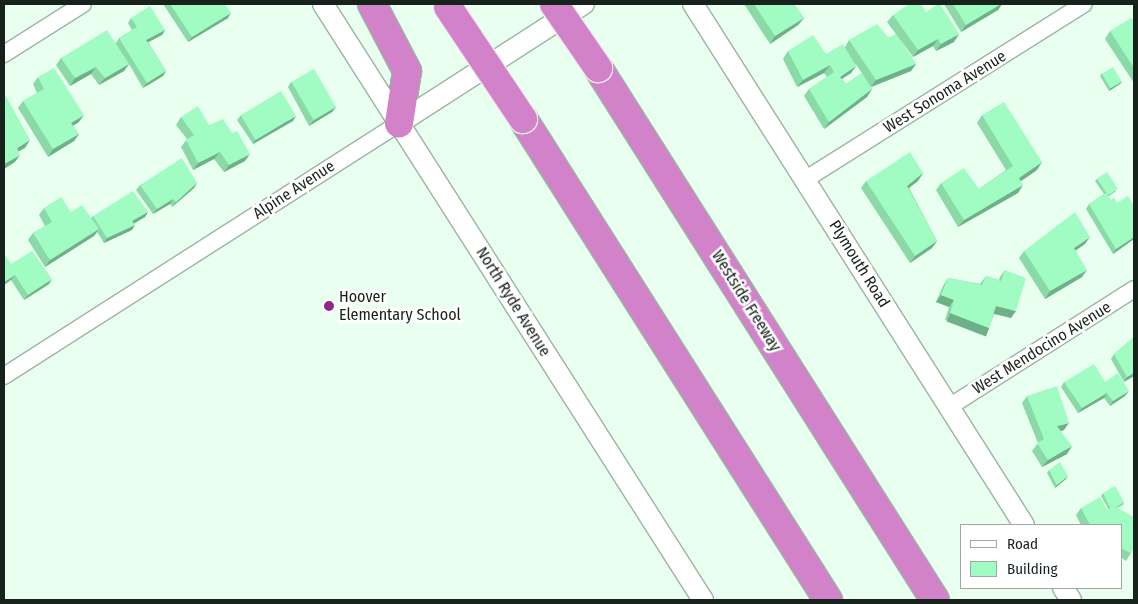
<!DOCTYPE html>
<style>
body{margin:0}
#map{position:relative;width:1138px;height:604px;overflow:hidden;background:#e9ffef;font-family:"Fira Sans Condensed",sans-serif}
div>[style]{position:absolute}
.roads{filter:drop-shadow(1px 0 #9bb5a3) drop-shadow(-1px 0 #9bb5a3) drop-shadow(0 1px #9bb5a3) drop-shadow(0 -1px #9bb5a3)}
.minor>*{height:16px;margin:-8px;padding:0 8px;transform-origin:8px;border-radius:8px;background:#fff}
.tertiary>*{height:20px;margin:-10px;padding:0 10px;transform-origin:10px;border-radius:10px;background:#fff}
.motorway>*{height:28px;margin:-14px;padding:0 14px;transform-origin:14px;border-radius:14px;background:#d282c9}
.bridges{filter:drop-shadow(1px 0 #ededed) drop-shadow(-1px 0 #ededed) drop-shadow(0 1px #ededed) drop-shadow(0 -1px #ededed)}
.motorway-bridge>*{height:28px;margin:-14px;padding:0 14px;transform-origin:14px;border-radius:14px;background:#d282c9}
.wall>*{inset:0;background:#8ad9a7}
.shaded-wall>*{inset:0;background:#70b088;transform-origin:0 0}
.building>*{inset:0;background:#a0fcc2;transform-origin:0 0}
.dots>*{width:14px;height:14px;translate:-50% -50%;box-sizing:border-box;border:2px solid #fff;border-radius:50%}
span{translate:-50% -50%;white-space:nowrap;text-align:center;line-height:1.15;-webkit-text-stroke:5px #fff;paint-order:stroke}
.street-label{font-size:16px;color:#18221c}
.poi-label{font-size:16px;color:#18221c}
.left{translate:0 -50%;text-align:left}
.frame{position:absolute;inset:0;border:5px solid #18221c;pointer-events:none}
.legend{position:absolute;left:960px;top:524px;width:162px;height:65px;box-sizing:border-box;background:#fff;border:1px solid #a3a7a4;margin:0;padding:6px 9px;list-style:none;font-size:15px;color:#18221c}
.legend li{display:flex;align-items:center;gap:10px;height:25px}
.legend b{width:25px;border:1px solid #a3a7a4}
</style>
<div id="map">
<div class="roads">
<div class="minor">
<i style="left:4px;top:54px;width:93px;rotate:-32.3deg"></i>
<i style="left:806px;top:179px;width:328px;rotate:-32.2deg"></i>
<i style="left:4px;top:376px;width:469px;rotate:-32.6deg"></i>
<i style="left:949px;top:407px;width:219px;rotate:-32.5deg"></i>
</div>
<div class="tertiary">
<i style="left:323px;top:4px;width:707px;rotate:57.48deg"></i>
<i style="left:693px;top:4px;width:617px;rotate:57.57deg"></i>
<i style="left:399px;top:123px;width:220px;rotate:-32.8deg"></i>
<i style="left:1063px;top:588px;width:14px;rotate:56deg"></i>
</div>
<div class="motorway">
<i style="left:372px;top:4px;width:76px;rotate:62.4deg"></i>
<i style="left:407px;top:71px;width:53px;rotate:98.7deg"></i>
<i style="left:598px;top:68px;width:630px;rotate:57.65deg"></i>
<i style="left:523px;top:119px;width:570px;rotate:57.62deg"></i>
</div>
</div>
<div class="bridges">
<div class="motorway-bridge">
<i style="left:554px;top:4px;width:78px;rotate:55.5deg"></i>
<i style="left:448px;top:7px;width:135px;rotate:56.2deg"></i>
</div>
</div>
<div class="wall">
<i style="clip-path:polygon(163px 4px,225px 4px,228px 18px,188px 42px)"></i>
<i style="clip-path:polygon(744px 4px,794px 4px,804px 18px,798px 25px,770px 44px)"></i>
<i style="clip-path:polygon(944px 4px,1002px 4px,998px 10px,961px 32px)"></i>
<i style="clip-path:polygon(evenodd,926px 12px,954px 42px,936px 51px,933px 46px,913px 57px,896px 34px,916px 64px,911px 71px,871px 87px,872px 89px,867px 97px,824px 129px,804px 96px,809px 89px,827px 77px,824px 73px,797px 87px,783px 59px,788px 51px,826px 54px,845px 47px,849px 40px,889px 38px,896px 34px,887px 22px,893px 15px,926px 12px,855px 63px,862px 73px,846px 84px,842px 79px,851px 73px,856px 66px,855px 63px)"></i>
<i style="clip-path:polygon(131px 18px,165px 30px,162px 35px,148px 42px,166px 71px,163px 76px,143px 88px,129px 64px,124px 71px,99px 85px,91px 74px,70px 86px,56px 65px,61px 58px,116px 43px,119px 38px,132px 30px,128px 23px)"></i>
<i style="clip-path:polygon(1134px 21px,1134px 83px,1105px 39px,1110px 31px)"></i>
<i style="clip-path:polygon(1102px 73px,1122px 82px,1120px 84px,1109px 91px,1100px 76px)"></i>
<i style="clip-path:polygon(38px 77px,79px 122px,73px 126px,79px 134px,74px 141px,48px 157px,18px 108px,23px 101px,37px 93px,33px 84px)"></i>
<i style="clip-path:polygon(291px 82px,336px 107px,332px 112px,309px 126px,288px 87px)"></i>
<i style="clip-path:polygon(241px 115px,293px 121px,253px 144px,237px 120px)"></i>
<i style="clip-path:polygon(982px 115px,1037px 170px,1021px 181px,1018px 193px,958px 227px,936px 190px,941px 183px,979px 189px,1006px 170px,977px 123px)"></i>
<i style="clip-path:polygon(181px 117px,209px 125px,245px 161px,224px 172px,214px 159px,193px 170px,181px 147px,187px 139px,176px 125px)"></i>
<i style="clip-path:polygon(923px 173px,918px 181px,909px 188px,937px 241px,932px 248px,910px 263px,861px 188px,866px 181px)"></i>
<i style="clip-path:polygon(1097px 179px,1116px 191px,1108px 197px,1134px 239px,1113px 254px,1086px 209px,1089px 204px,1104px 194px,1095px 181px)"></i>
<i style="clip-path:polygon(197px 183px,194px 188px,172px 207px,170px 204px,153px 214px,136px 190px,140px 185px)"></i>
<i style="clip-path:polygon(44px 208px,71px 212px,91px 218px,93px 216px,148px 212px,145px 217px,134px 224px,132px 230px,104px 243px,97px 232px,94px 236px,45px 267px,28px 240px,33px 233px,45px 226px,39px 215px)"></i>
<i style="clip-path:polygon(1085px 244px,1076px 250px,1082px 277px,1045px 299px,1019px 258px,1024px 251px)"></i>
<i style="clip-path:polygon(11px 264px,49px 284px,24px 300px,11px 280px)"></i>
<i style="clip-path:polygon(1005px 270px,1011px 318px,994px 314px,989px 328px,984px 335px,945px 320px,949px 307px,936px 302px,943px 286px,948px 278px,980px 284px,986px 276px,999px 280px,1000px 277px)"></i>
<i style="clip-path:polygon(1134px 337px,1134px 376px,1124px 382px,1111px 359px,1114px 354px)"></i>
<i style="clip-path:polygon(1064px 382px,1105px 382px,1125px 396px,1110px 406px,1104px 398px,1078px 413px,1061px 387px)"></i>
<i style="clip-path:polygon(1027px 396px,1064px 430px,1061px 431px,1067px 454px,1042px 467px,1032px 451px,1038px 443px,1022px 403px)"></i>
<i style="clip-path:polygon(1049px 470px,1066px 479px,1055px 488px,1047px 473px)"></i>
<i style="clip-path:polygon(1103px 493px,1124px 502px,1123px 505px,1117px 508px,1131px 553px,1126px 561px,1122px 558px,1122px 525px,1081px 525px,1076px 515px,1081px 508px,1108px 511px,1109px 510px,1101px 496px)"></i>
</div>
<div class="shaded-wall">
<i style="clip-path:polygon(1001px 4px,1002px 4px,998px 10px,961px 32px,966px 25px)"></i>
<i style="clip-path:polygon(231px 13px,228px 18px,188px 42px,192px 37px)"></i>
<i style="clip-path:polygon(804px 18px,798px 25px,770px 44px,775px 36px)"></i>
<i style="clip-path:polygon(165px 30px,162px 35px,143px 45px,146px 40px)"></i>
<i style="clip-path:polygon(959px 34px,954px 42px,936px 51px,941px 44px)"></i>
<i style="clip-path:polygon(938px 39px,933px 46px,913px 57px,918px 50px)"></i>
<i style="clip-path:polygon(129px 64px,124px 71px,99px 85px,105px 78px)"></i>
<i style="clip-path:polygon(916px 64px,911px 71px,871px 87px,876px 80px)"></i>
<i style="clip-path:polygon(830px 65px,824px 73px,797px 87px,803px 80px)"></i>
<i style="clip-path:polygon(856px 66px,851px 73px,834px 84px,840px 77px)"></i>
<i style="clip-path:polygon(96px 67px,91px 74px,70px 86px,75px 78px)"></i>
<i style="clip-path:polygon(166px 71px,163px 76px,143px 88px,147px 83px)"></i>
<i style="clip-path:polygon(1122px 82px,1120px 84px,1109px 91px,1111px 88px)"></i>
<i style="clip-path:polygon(872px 89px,867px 97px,824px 129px,829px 122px)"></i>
<i style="clip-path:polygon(336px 107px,332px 112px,309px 126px,313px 121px)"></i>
<i style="clip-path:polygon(84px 115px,79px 122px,66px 130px,71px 123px)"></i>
<i style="clip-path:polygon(296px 116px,293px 121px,253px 144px,256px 139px)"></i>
<i style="clip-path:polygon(79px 134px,74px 141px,48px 157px,53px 149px)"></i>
<i style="clip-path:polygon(30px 140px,25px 148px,12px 155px,17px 148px)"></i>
<i style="clip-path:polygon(220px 152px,214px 159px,193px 170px,198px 163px)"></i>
<i style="clip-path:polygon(250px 154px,245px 161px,224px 172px,229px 165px)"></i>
<i style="clip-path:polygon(20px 155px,15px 162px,4px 169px,4px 164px)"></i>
<i style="clip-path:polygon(1042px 162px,1037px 170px,1014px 186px,1019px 178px)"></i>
<i style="clip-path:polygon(923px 173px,918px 181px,902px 193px,907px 186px)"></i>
<i style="clip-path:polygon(197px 183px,194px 188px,172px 207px,176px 202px)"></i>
<i style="clip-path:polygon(1023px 185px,1018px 193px,958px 227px,964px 220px)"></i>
<i style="clip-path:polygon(173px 199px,170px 204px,153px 214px,157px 209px)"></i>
<i style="clip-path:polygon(148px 212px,145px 217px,129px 226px,132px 221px)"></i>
<i style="clip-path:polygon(135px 225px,132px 230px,104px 243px,107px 238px)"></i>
<i style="clip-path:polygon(99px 229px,94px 236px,45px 267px,50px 260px)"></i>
<i style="clip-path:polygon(1090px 237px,1085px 244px,1069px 255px,1074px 248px)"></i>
<i style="clip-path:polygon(1134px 237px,1134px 239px,1113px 254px,1116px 249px)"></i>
<i style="clip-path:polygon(937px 241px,932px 248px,910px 263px,915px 256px)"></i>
<i style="clip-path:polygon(1087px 270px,1082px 277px,1045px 299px,1050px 291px)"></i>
<i style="clip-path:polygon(15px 275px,11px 280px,4px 285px,4px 282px)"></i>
<i style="clip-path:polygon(52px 279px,49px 284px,24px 300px,28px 295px)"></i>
<i style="clip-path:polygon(941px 295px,954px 300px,949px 307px,936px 302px)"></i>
<i style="clip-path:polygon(996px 306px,1016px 311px,1011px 318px,991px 313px)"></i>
<i style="left:950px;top:313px;width:42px;height:9px;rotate:21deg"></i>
<i style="clip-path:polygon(1134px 373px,1134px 376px,1124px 382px,1127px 377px)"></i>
<i style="clip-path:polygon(1129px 391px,1125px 396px,1110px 406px,1113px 401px)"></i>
<i style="clip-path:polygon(1107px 393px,1104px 398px,1078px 413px,1082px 408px)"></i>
<i style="clip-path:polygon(1069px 423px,1064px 430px,1052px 434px,1057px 426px)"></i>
<i style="clip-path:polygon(1072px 446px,1067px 454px,1042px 467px,1048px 460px)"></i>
<i style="clip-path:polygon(1068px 476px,1066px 479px,1055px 488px,1057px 485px)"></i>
</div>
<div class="building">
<i style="clip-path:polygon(170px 4px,225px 4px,231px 13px,192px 37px)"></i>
<i style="clip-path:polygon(754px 4px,794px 4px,804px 18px,775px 36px)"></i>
<i style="clip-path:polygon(909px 4px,921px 4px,926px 12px,938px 4px,940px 4px,959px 34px,941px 44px,938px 39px,918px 50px,893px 15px)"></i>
<i style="clip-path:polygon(953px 4px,1001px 4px,966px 25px)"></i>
<i style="clip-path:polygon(150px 6px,165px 30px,146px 40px,166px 71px,147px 83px,119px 38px,137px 27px,131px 18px)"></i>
<i style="clip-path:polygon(1131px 18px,1134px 21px,1134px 68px,1110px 31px)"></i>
<i style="clip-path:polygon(877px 24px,889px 38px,896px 34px,916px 64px,876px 80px,849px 40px)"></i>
<i style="clip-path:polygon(107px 30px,129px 64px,105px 78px,96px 67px,75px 78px,61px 58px)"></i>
<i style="clip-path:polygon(813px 35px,826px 54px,843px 44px,856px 66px,840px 77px,846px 84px,862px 73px,872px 89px,829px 122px,809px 89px,834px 72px,830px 65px,803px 80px,788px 51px)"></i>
<i style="left:1113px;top:67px;width:17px;height:13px;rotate:59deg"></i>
<i style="clip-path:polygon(54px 68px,84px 115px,71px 123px,79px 134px,53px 149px,23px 101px,44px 89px,38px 77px)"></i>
<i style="left:314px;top:69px;width:44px;height:26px;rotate:60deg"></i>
<i style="left:281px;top:91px;width:29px;height:47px;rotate:59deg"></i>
<i style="clip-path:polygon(6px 96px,30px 140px,17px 148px,20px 155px,4px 164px,4px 98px)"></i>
<i style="clip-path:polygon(1004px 102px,1042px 162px,1019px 178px,1023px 185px,964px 220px,941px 183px,964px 168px,979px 189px,1013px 166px,982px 115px)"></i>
<i style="clip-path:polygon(198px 106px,209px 125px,223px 119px,232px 133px,237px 131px,250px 154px,229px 165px,220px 152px,198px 163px,186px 140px,194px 135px,181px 117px)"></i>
<i style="clip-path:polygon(910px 152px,923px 173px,907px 186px,937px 241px,915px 256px,866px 181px)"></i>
<i style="clip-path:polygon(182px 158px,197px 183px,176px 202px,173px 199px,157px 209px,140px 185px)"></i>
<i style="left:1107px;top:172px;width:20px;height:12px;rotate:57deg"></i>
<i style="clip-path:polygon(133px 191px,148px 212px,132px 221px,135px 225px,107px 238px,93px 216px)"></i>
<i style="clip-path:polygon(1106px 193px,1111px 200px,1114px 197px,1117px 203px,1128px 196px,1134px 206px,1134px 237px,1116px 249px,1089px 204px)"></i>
<i style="clip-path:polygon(61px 197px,71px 212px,82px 205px,99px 229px,50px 260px,33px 233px,52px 222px,44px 208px)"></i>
<i style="clip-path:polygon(1075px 212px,1090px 237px,1074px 248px,1087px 270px,1050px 291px,1024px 251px)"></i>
<i style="clip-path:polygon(32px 251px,52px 279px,28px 295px,15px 275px,4px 282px,4px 256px,5px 255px,11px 264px)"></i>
<i style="clip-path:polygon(1005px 270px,1026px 278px,1016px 311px,996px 306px,989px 328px,950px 313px,954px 300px,941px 295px,948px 278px,982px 285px,986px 276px,1001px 281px)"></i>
<i style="clip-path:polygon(1134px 337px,1134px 373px,1127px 377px,1114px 354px)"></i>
<i style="clip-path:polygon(1094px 364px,1105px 382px,1118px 373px,1129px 391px,1113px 401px,1107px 393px,1082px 408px,1064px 382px)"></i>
<i style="clip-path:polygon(1057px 386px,1069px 423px,1057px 426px,1072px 446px,1048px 460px,1037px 443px,1044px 439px,1027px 396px)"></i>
<i style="clip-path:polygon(1060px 462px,1068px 476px,1057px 485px,1049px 470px)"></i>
<i style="clip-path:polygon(1115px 486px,1124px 502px,1116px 507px,1112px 505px,1110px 508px,1103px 493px)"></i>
<i style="clip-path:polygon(1100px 497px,1108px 511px,1112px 505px,1134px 517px,1134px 548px,1131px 553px,1122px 549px,1122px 525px,1090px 525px,1081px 508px)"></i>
</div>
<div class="dots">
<i style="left:329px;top:306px;background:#902689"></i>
</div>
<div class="street-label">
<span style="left:945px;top:92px;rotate:-32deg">West Sonoma Avenue</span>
<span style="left:294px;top:190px;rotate:-33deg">Alpine Avenue</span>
<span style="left:859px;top:264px;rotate:58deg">Plymouth Road</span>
<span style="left:746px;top:301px;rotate:58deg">Westside Freeway</span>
<span style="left:513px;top:302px;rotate:58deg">North Ryde Avenue</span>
<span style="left:1042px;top:348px;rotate:-32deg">West Mendocino Avenue</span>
</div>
<div class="poi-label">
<span class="left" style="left:339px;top:306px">Hoover<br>Elementary School</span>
</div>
<div class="frame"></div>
<ul class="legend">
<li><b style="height:6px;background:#fff"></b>Road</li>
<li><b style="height:14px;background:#a0fcc2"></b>Building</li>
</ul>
</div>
